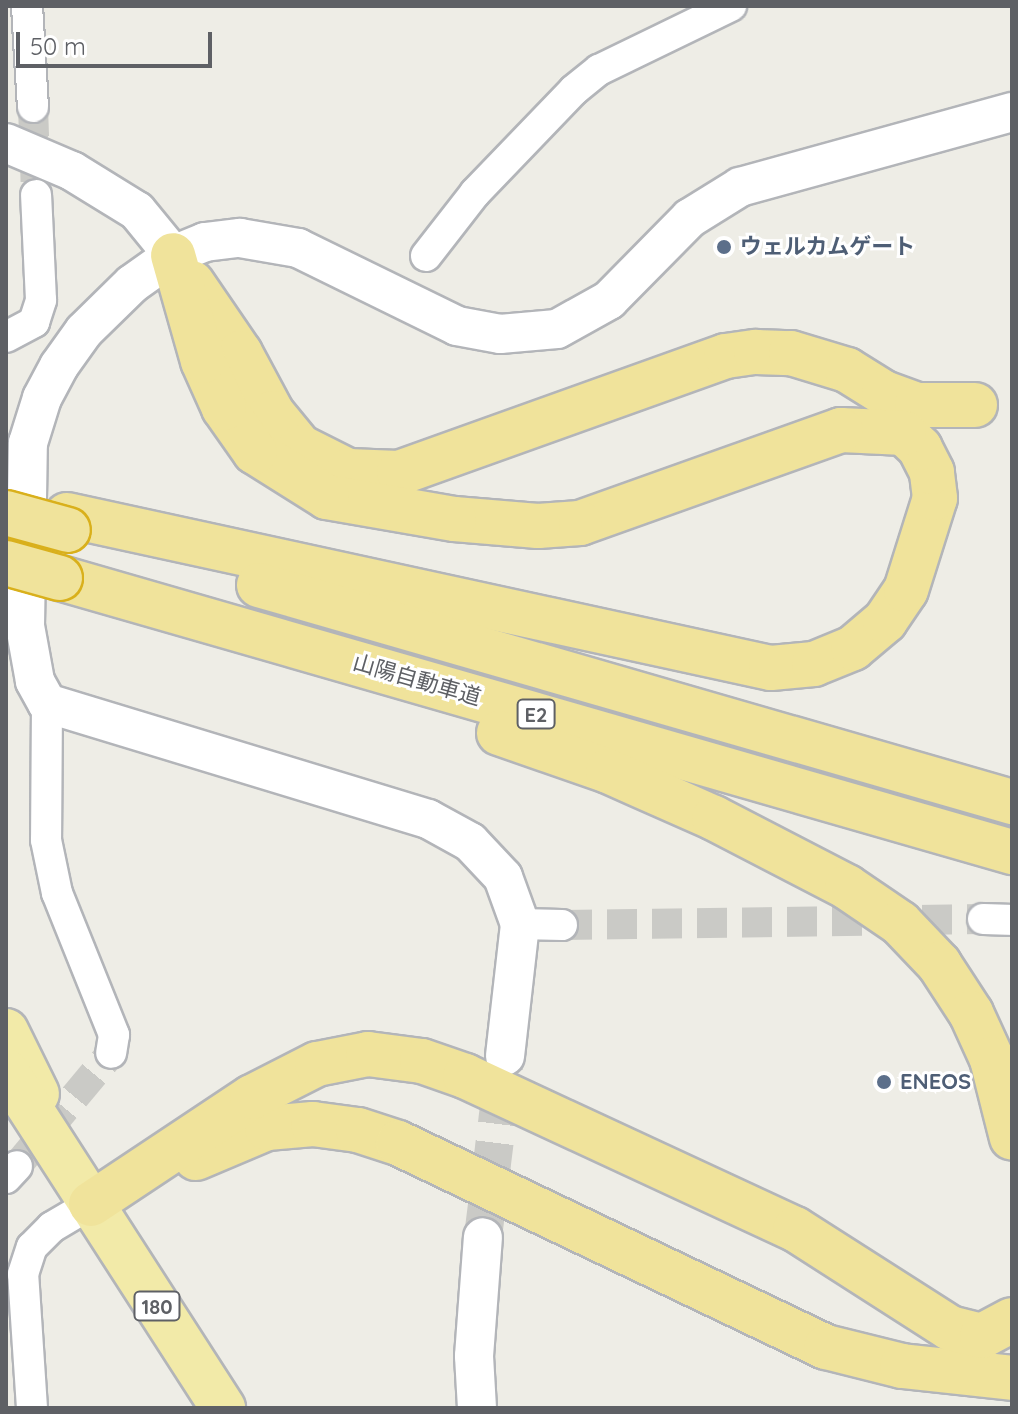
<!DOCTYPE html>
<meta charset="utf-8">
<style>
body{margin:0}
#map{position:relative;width:1018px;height:1414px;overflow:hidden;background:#eeede6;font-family:Quicksand,"Noto Sans JP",sans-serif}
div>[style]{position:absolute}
.minor-tunnel>*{height:30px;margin-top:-15px;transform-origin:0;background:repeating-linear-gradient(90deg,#cacac6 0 30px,transparent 0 45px)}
.tertiary-tunnel>*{height:38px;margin-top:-19px;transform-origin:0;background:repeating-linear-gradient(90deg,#cacac6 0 38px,transparent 0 57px)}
.roads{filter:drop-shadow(2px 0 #b3b5b9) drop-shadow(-2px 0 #b3b5b9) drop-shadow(0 2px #b3b5b9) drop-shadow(0 -2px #b3b5b9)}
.minor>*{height:30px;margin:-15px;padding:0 15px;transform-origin:15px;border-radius:15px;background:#fff}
.tertiary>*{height:38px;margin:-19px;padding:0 19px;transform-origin:19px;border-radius:19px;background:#fff}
.trunk>*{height:44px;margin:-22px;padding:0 22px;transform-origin:22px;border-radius:22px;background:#f2eaa8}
.motorway>*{height:44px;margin:-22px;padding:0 22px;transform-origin:22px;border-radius:22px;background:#f0e39b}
.bridges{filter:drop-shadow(2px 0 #d9b01c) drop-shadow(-2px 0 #d9b01c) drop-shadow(0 2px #d9b01c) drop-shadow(0 -2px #d9b01c)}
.motorway-bridge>*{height:44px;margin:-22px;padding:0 22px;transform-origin:22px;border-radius:22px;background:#f0e39b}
.dots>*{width:22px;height:22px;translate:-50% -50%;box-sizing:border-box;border:4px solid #fff;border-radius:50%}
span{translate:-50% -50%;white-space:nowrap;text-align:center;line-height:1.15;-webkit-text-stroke:6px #fff;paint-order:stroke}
.shield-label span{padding:2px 6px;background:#fff;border:2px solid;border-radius:6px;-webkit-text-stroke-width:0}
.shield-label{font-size:20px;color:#5e6065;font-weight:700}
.service-label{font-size:22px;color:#4e5e75;font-weight:700}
.left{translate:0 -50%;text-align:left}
.street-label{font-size:22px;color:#5e6065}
.frame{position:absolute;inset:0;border:8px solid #5e6065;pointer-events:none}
.scale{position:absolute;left:16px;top:32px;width:196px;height:36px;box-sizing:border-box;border:4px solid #5e6065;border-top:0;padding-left:10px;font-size:24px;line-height:28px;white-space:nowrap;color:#5e6065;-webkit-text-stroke:6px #fff;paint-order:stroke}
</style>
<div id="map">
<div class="minor-tunnel">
<i style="left:33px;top:107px;width:88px;rotate:88deg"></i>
<i style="left:562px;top:925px;width:421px;rotate:-0.8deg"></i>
<i style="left:17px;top:1166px;width:147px;rotate:-50.2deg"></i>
</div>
<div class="tertiary-tunnel">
<i style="left:483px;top:1237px;width:172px;rotate:-83deg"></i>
</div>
<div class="roads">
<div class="minor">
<i style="left:27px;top:6px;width:101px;rotate:86.6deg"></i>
<i style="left:426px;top:256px;width:80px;rotate:-52.1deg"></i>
<i style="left:475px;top:193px;width:143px;rotate:-46.1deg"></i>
<i style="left:574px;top:90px;width:32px;rotate:-39deg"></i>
<i style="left:599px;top:70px;width:147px;rotate:-25.9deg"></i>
<i style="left:6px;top:337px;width:32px;rotate:-28deg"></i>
<i style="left:34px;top:322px;width:23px;rotate:-72deg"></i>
<i style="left:41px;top:300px;width:105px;rotate:-92.7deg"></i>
<i style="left:47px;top:703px;width:137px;rotate:90.4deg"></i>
<i style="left:46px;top:840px;width:54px;rotate:78.3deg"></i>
<i style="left:57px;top:893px;width:153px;rotate:68.1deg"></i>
<i style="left:114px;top:1035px;width:18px;rotate:99deg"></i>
<i style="left:983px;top:919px;width:29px;rotate:2deg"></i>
<i style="left:520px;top:924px;width:42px;rotate:1.4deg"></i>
<i style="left:6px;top:1178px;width:16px;rotate:-47deg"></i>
<i style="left:32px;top:1408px;width:134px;rotate:-93.8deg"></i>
<i style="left:23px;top:1274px;width:28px;rotate:-72deg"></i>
<i style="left:32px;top:1247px;width:28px;rotate:-45deg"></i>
<i style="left:52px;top:1227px;width:45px;rotate:-30.5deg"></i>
</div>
<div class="tertiary">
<i style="left:6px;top:143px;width:72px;rotate:23deg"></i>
<i style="left:72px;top:171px;width:76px;rotate:31.6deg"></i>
<i style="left:137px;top:211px;width:57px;rotate:50.7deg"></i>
<i style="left:505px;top:1056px;width:133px;rotate:-83.5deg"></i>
<i style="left:520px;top:924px;width:50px;rotate:-109.9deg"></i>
<i style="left:503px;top:877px;width:48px;rotate:-133.3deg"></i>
<i style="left:470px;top:842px;width:48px;rotate:-151.3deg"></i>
<i style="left:428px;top:819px;width:398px;rotate:-163.1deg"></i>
<i style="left:47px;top:703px;width:25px;rotate:-119deg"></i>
<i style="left:35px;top:681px;width:56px;rotate:-100.3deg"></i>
<i style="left:25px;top:626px;width:183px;rotate:-89.1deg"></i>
<i style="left:28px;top:443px;width:47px;rotate:-72.7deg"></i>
<i style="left:42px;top:398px;width:36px;rotate:-62deg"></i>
<i style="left:59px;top:366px;width:43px;rotate:-54.5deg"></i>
<i style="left:84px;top:331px;width:67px;rotate:-44.4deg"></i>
<i style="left:132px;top:284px;width:50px;rotate:-35.3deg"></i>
<i style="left:173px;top:255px;width:35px;rotate:-22deg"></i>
<i style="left:205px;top:242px;width:35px;rotate:-7deg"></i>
<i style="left:240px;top:238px;width:59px;rotate:9.8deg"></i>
<i style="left:298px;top:248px;width:177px;rotate:26.1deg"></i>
<i style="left:457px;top:326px;width:44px;rotate:10.5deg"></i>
<i style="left:500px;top:334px;width:57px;rotate:-5deg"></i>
<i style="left:557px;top:329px;width:60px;rotate:-29.1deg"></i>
<i style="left:609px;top:300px;width:115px;rotate:-45.4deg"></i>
<i style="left:690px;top:218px;width:59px;rotate:-31.8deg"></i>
<i style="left:740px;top:187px;width:282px;rotate:-15.4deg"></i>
<i style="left:477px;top:1408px;width:52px;rotate:-93.3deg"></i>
<i style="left:474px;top:1356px;width:119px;rotate:-85.7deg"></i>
</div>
<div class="trunk">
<i style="left:6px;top:1031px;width:70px;rotate:63.8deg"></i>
<i style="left:6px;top:1071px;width:401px;rotate:57.2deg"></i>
</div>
<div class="motorway">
<i style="left:192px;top:283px;width:85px;rotate:55.6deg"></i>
<i style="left:240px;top:353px;width:68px;rotate:61.9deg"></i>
<i style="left:272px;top:413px;width:44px;rotate:50.5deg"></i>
<i style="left:300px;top:447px;width:54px;rotate:26.6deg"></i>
<i style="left:348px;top:471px;width:51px;rotate:2.2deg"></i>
<i style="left:399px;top:473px;width:347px;rotate:-19.7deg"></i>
<i style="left:726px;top:356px;width:30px;rotate:-8deg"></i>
<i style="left:756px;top:352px;width:35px;rotate:2deg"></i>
<i style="left:791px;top:353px;width:59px;rotate:16.9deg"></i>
<i style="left:847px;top:370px;width:44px;rotate:31.9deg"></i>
<i style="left:884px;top:393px;width:35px;rotate:20deg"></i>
<i style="left:917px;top:405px;width:58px"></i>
<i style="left:67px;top:515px;width:720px;rotate:12.26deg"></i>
<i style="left:771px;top:668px;width:43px;rotate:-5.3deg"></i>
<i style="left:814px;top:664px;width:42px;rotate:-22.3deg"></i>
<i style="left:853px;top:648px;width:42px;rotate:-40.2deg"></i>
<i style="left:885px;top:621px;width:37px;rotate:-56deg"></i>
<i style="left:906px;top:590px;width:96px;rotate:-72.5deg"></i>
<i style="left:935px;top:498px;width:26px;rotate:-97deg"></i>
<i style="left:932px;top:472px;width:27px;rotate:-117deg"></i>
<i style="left:920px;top:448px;width:22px;rotate:-137deg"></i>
<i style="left:904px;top:433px;width:63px;rotate:-177.3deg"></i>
<i style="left:841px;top:430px;width:277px;rotate:160.4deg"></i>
<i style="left:580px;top:523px;width:42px;rotate:175.9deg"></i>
<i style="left:538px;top:526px;width:84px;rotate:-175.2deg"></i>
<i style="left:454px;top:519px;width:129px;rotate:-170.2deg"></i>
<i style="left:327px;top:497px;width:85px;rotate:-148deg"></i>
<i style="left:255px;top:452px;width:54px;rotate:-125.2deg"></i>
<i style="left:224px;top:408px;width:51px;rotate:-114.1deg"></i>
<i style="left:203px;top:361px;width:110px;rotate:-105.8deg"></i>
<i style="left:60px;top:578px;width:991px;rotate:16.06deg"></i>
<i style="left:259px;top:585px;width:784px;rotate:16.08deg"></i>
<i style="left:499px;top:733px;width:115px;rotate:19.2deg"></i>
<i style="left:608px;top:771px;width:116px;rotate:23.9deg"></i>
<i style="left:714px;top:818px;width:150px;rotate:27.4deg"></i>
<i style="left:847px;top:887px;width:64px;rotate:34.2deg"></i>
<i style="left:900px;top:923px;width:57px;rotate:46.4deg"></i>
<i style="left:939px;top:964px;width:59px;rotate:56.9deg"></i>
<i style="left:971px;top:1013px;width:51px;rotate:65.5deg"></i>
<i style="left:992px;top:1059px;width:81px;rotate:75.8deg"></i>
<i style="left:196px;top:1158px;width:77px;rotate:-22.9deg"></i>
<i style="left:267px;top:1128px;width:46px;rotate:-5deg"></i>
<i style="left:313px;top:1124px;width:45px;rotate:7.6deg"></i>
<i style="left:358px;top:1130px;width:42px;rotate:18deg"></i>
<i style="left:398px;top:1143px;width:474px;rotate:25.5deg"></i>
<i style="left:826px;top:1347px;width:78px;rotate:14deg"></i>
<i style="left:902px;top:1366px;width:111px;rotate:6.2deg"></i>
<i style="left:91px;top:1204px;width:193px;rotate:-33.6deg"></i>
<i style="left:252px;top:1097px;width:73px;rotate:-26.9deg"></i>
<i style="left:317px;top:1064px;width:52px;rotate:-11.1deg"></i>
<i style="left:368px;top:1054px;width:54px;rotate:7.4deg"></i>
<i style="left:422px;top:1061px;width:46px;rotate:19.2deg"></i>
<i style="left:465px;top:1076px;width:364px;rotate:24.9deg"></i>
<i style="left:795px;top:1229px;width:184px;rotate:32.6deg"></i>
<i style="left:950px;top:1328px;width:33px;rotate:14deg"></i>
<i style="left:982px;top:1336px;width:34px;rotate:-28deg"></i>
</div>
</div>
<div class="bridges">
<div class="motorway-bridge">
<i style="left:6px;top:513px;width:64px;rotate:15.3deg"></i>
<i style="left:6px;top:563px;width:56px;rotate:15.5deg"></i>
</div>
</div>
<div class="dots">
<i style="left:724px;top:247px;background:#5c6f8a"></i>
<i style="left:884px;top:1082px;background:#5c6f8a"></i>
</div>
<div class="shield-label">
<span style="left:536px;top:714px">E2</span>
<span style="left:157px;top:1306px">180</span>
</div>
<div class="service-label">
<span class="left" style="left:740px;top:247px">ウェルカムゲート</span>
<span class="left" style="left:900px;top:1082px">ENEOS</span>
</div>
<div class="street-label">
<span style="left:417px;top:680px;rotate:16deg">山陽自動車道</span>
</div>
<div class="frame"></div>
<div class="scale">50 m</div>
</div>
